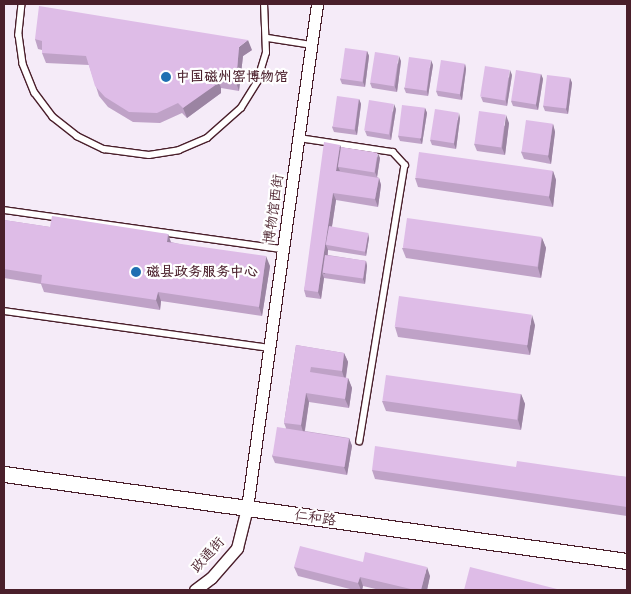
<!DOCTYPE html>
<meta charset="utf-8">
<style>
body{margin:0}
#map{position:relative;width:631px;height:594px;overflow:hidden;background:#f5ebf8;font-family:Kalam,"LXGW WenKai TC",sans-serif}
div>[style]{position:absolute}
.roads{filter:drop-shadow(1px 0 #4a1f2b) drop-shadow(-1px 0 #4a1f2b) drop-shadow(0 1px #4a1f2b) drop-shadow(0 -1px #4a1f2b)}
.lane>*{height:5.5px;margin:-2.75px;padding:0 2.75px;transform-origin:2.75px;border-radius:2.75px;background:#fff}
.street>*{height:11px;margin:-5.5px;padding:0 5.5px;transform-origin:5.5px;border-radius:5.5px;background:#fff}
.secondary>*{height:15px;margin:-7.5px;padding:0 7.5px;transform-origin:7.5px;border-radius:7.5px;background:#fff}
.wall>*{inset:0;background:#bfa2c7}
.shaded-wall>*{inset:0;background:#9b84a2}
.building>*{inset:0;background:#debce7;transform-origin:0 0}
.dots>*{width:14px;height:14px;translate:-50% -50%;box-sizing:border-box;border:2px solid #fff;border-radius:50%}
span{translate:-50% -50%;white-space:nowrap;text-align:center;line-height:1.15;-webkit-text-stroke:4.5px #fff;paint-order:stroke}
.poi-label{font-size:14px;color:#4a1f2b;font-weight:700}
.left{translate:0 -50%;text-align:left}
.street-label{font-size:14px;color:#4a1f2b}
.frame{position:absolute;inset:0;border:5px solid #4a1f2b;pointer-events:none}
</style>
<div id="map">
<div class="roads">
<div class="lane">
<i style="left:22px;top:4px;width:31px;rotate:96deg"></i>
<i style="left:19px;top:35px;width:29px;rotate:82deg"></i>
<i style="left:23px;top:64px;width:31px;rotate:68deg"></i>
<i style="left:35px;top:93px;width:30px;rotate:53deg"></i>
<i style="left:53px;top:117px;width:31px;rotate:38deg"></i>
<i style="left:77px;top:136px;width:30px;rotate:26deg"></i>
<i style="left:104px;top:149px;width:45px;rotate:7.6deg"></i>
<i style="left:149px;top:155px;width:30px;rotate:-9deg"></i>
<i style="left:179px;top:150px;width:30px;rotate:-23deg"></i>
<i style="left:207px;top:138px;width:45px;rotate:-41.4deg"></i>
<i style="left:241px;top:108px;width:31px;rotate:-58deg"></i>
<i style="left:257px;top:82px;width:30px;rotate:-73deg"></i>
<i style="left:266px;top:53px;width:49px;rotate:-92.3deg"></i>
<i style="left:268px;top:38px;width:45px;rotate:9deg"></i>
<i style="left:299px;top:138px;width:95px;rotate:8.5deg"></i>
<i style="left:393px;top:152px;width:18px;rotate:47deg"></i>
<i style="left:405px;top:165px;width:280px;rotate:99.3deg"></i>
<i style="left:4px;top:210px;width:282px;rotate:8deg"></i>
<i style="left:4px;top:311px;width:269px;rotate:7.9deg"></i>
</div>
<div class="street">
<i style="left:195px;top:590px;width:20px;rotate:-37deg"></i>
<i style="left:211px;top:578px;width:40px;rotate:-49deg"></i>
<i style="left:237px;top:548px;width:41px;rotate:-76deg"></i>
<i style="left:247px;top:508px;width:509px;rotate:-82.09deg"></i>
</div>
<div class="secondary">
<i style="left:4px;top:474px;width:629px;rotate:7.95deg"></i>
</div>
</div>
<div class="wall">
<i style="clip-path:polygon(35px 39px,252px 50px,243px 56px,239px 91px,221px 88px,221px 93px,187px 118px,182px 113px,160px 123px,133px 122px,108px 107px,99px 96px,89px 65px,46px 63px,42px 53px,42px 50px,38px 49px)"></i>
<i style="clip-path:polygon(367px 51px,369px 56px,365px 87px,342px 84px,340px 79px)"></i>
<i style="clip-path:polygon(401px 61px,397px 92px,372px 88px,370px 83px)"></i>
<i style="clip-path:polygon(465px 64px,466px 69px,462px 100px,438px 96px,436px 91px)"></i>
<i style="clip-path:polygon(433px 65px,428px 96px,406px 93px,404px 88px)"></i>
<i style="clip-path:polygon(541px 74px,543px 79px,538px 110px,513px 106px,511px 101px)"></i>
<i style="clip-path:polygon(512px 75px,507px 106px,483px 102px,481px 97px)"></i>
<i style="clip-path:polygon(570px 78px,572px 83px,568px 114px,545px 111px,543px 106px)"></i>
<i style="clip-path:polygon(359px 99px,361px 104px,357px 135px,334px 132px,332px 127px)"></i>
<i style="clip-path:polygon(425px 108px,427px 113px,422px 144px,400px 141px,398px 136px)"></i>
<i style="clip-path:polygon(396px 109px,391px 140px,367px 136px,365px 131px)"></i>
<i style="clip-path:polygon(460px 118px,456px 149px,432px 145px,430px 140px)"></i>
<i style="clip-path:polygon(509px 123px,505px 155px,477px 151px,474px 144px)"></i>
<i style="clip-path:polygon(553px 124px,555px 132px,551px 164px,524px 159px,521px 152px)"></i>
<i style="clip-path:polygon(340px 145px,341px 147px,380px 158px,377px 177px,379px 178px,381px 185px,378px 207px,336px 200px,332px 227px,369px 238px,366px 256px,328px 250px,328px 255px,366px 261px,367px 266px,365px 284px,324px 278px,321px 299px,306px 297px,304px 290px)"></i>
<i style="clip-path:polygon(553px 171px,556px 180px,553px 207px,418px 187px,415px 178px)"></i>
<i style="clip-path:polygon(4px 220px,50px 227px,168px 234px,171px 242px,270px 266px,262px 316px,161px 301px,160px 310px,44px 292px,41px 284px,4px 278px)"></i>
<i style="clip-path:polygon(542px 238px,546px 248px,541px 278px,406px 258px,402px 248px)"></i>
<i style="clip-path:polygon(535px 325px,530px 355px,398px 337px,395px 327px)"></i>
<i style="clip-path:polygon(296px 345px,344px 353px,348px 362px,346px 378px,348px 378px,352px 388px,349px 408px,309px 402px,305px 431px,349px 438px,352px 446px,347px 475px,275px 463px,272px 456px,286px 428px,284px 423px)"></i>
<i style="clip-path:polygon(521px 394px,525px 404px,521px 430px,386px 411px,382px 401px)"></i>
<i style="clip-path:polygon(516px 467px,627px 477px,627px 516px,375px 479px,372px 470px)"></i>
<i style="clip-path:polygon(363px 562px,430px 576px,427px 590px,380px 590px,363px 586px,362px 590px,354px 590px,298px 576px,294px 567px)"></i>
</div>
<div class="shaded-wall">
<i style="clip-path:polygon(248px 40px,252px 50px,243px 56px,239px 91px,236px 82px,239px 47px)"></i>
<i style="clip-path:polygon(367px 51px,369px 56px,365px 87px,363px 82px)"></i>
<i style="clip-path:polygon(399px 56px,401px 61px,397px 92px,395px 87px)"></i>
<i style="clip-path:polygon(431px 60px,433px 65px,428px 96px,427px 91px)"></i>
<i style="clip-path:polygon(465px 64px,466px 69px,462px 100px,460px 95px)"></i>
<i style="clip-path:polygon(510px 70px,512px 75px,507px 106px,506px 101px)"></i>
<i style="clip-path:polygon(541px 74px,543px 79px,538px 110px,536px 105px)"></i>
<i style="clip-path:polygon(570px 78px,572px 83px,568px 114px,566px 109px)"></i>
<i style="clip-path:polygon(218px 79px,221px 88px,221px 93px,187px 118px,183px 108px)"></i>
<i style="clip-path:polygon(359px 99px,361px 104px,357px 135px,355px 130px)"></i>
<i style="clip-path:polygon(394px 104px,396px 109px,391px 140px,390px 135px)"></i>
<i style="clip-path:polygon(425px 108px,427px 113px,422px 144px,420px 139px)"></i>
<i style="clip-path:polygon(459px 113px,460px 118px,456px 149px,454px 144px)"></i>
<i style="clip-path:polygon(506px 115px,509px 123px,505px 155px,502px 148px)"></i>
<i style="clip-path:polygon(553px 124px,555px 132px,551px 164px,548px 156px)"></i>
<i style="clip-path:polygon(340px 145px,343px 152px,338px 167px,340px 171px,336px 171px)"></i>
<i style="clip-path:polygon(378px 153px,380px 158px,377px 177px,375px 172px)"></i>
<i style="clip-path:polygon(553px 171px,556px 180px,553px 207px,549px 197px)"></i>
<i style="clip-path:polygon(379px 178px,381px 185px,378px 207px,375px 199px)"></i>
<i style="clip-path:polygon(333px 193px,336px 200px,329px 245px,326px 245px,328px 250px,325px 274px,322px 273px,324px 278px,321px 299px,318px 292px)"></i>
<i style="clip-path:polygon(368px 233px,369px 238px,366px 256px,365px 251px)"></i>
<i style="clip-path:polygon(168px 234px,171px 243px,167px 242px)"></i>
<i style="clip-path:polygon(542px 238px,546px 248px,541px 278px,538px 268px)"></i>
<i style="clip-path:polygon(266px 256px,270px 266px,262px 316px,259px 307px)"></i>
<i style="clip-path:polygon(366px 261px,367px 266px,365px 284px,363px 279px)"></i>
<i style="clip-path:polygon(158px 292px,161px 301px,160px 310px,156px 300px)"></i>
<i style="clip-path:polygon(532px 315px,535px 325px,530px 355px,527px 346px)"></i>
<i style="clip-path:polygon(344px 353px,348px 362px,345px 381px,342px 371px)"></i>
<i style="clip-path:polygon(348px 378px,352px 388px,349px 408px,345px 399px)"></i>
<i style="clip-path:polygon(306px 393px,309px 402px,304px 435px,301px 425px)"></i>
<i style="clip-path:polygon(521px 394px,525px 404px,521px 430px,518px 420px)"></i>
<i style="clip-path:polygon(349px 438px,352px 446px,347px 475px,344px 467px)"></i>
<i style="clip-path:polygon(427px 567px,430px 576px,427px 590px,421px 590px)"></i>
<i style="clip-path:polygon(360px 577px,363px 586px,362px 590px,361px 590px,358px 583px)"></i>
</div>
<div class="building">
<i style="clip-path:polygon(39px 6px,248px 40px,239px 47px,236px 82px,218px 79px,217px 84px,183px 108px,178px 103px,157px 113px,129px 112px,105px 97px,95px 86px,86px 56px,42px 53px,42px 41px,35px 39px)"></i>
<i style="left:345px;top:48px;width:22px;height:31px;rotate:8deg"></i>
<i style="left:375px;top:52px;width:24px;height:31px;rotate:9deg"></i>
<i style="left:409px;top:57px;width:22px;height:31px;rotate:8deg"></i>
<i style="left:441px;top:60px;width:24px;height:31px;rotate:9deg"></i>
<i style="left:485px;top:66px;width:25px;height:31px;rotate:9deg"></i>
<i style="left:516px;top:70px;width:25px;height:31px;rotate:9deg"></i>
<i style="left:547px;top:75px;width:23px;height:31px;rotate:7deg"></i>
<i style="left:337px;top:96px;width:22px;height:31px;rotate:8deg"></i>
<i style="left:369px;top:100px;width:25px;height:31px;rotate:9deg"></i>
<i style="left:402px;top:105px;width:23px;height:31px;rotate:7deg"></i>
<i style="left:435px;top:109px;width:24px;height:31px;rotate:9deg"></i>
<i style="left:479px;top:111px;width:27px;height:33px;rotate:8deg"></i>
<i style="left:526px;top:120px;width:27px;height:32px;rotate:8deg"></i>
<i style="clip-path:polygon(324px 142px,340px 145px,336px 171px,379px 178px,375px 199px,333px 193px,318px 292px,304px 290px)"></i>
<i style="left:341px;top:147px;width:37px;height:20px;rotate:9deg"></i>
<i style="left:419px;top:152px;width:135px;height:26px;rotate:8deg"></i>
<i style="clip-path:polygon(52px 216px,168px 234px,167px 242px,266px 256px,259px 307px,158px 292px,156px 300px,41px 283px,42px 275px,4px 269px,4px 220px,50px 227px)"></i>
<i style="left:407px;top:218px;width:136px;height:30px;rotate:8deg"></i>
<i style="left:329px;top:226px;width:40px;height:19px;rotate:10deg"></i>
<i style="left:325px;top:255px;width:41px;height:18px;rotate:8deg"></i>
<i style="left:399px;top:296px;width:134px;height:31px;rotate:8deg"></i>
<i style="clip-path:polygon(296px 345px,344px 353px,342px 371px,311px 367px,310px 372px,348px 378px,345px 399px,306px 393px,301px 425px,284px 423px)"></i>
<i style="left:386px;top:375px;width:136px;height:26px;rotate:8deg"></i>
<i style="left:277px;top:427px;width:73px;height:29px;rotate:9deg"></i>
<i style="clip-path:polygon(375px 446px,516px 467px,517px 461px,627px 477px,627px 507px,372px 470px)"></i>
<i style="clip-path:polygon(300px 546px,363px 562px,365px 552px,427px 567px,421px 590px,415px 590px,360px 577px,358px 583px,294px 567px)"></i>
<i style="clip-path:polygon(470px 567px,561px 590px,464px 590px)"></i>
</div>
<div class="dots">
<i style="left:166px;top:77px;background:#1f6fb2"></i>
<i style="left:136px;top:272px;background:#1f6fb2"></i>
</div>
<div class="poi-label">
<span class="left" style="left:176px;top:77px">中国磁州窑博物馆</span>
<span class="left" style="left:146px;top:272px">磁县政务服务中心</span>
</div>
<div class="street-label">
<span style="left:274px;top:209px;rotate:-82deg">博物馆西街</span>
<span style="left:315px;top:518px;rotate:8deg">仁和路</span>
<span style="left:208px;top:555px;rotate:-48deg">政通街</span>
</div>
<div class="frame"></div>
</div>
